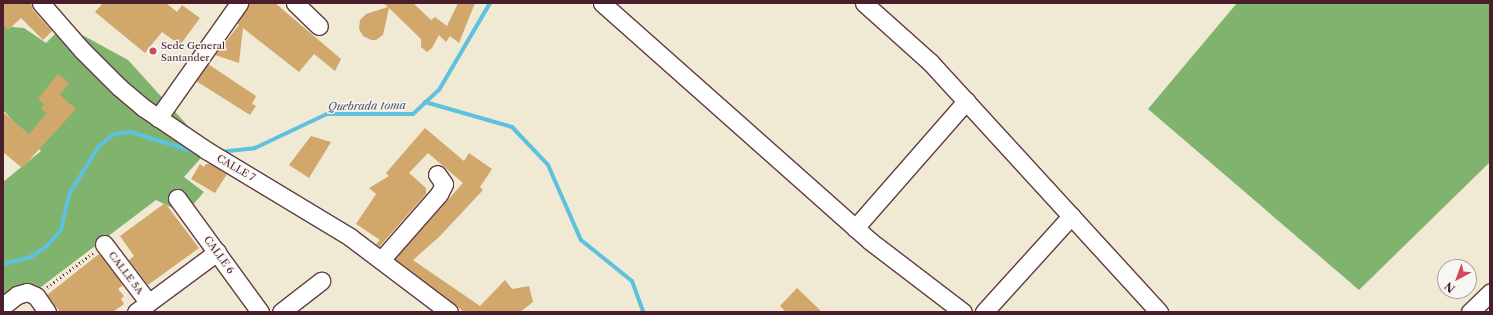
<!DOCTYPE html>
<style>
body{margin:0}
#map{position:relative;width:1493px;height:315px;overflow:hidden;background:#f0ead5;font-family:"Libre Caslon Text",serif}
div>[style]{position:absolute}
.forest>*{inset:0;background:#80b36e}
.stream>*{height:4px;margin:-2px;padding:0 2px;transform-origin:2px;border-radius:2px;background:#5ec1dd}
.building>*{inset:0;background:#d2a76b}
.path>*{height:2.5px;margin-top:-1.25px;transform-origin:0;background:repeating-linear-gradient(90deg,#633d44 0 1px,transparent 0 4px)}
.roads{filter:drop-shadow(1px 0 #633d44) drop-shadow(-1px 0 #633d44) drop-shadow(0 1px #633d44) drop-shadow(0 -1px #633d44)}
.minor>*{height:17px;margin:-8.5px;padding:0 8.5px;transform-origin:8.5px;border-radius:8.5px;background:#fff}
.dots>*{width:11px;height:11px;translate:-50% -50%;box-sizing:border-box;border:2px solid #f6f6f2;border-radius:50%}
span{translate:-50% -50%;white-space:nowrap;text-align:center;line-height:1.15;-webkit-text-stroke:3px #f6f6f2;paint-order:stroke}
.poi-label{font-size:10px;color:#4a1f2b}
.left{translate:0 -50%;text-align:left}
.street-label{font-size:10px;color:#4a1f2b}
.water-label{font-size:11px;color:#515869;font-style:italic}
.frame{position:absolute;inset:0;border:4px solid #4a1f2b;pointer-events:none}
.north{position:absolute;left:1437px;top:259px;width:40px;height:40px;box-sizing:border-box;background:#f6f6f2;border:1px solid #b1a0a2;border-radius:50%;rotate:221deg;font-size:11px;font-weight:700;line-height:16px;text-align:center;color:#4a1f2b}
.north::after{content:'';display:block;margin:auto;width:14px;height:18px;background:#d1495b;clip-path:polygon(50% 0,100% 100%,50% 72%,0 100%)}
</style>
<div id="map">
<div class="forest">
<i style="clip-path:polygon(1237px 3px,1490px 3px,1490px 162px,1359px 290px,1148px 109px)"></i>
<i style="clip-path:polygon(64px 25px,128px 60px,209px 149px,184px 177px,204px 192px,185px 214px,156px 200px,37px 290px,3px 305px,3px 182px,41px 151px,3px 110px,3px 26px,24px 28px,46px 43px)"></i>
</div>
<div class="stream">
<i style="left:425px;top:102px;width:91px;rotate:16deg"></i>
<i style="left:512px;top:127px;width:52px;rotate:46.5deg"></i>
<i style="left:548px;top:165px;width:82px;rotate:66.3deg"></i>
<i style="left:581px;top:240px;width:65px;rotate:38.8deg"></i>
<i style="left:632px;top:281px;width:33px;rotate:70deg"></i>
<i style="left:219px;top:152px;width:36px;rotate:-6deg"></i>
<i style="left:255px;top:148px;width:80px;rotate:-25.3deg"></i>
<i style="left:327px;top:114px;width:86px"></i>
<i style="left:413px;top:114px;width:35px;rotate:-43deg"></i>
<i style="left:439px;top:90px;width:101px;rotate:-59.6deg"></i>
<i style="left:3px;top:264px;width:29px;rotate:-14deg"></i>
<i style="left:31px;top:257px;width:19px;rotate:-35deg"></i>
<i style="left:47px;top:246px;width:21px;rotate:-49deg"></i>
<i style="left:61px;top:230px;width:37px;rotate:-77deg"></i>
<i style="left:69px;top:194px;width:57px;rotate:-58deg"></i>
<i style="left:99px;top:146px;width:19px;rotate:-39deg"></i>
<i style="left:114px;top:134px;width:17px;rotate:-7deg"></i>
<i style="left:131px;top:132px;width:70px;rotate:17.4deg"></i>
</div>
<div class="building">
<i style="clip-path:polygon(3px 3px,31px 3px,33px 10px,52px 31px,43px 40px,21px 18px,8px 30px,3px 25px)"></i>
<i style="clip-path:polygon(103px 3px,166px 3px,177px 12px,182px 5px,200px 18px,180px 45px,162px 32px,145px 53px,95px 12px)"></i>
<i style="clip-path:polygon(249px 3px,275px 3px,341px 59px,335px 71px,314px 54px,299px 72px,243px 28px,239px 63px,215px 55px,239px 25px,237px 23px)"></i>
<i style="clip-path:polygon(383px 3px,413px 3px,431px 20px,435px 17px,447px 26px,458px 3px,475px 3px,459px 43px,450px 36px,446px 42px,439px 35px,432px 48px,427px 52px,421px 47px,421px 39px,389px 8px,383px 35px,376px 40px,371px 40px,363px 36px,359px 29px,360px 20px,366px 14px,388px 7px)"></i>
<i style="clip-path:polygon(208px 64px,256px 96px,252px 104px,256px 106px,250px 115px,196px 81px)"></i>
<i style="clip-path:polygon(58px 74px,69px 83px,60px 95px,76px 109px,22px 168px,3px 152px,3px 112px,29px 134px,47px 113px,41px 109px,44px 104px,38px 99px)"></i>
<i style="clip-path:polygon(425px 128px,464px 161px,469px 153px,492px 169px,480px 187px,483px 190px,440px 236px,413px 260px,480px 306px,505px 280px,512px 289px,529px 286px,533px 302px,520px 312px,464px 312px,395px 259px,463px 183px,428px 153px,409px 173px,426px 188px,426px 194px,379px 247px,376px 244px,380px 240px,356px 224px,376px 194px,369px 188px,389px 176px,386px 173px)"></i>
<i style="clip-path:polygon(311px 136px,331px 142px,309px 178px,289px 165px)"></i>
<i style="clip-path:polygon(200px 164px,204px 167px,206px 164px,210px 164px,227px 174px,215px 193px,191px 179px)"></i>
<i style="clip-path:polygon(165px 203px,199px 248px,148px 285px,129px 260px,134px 256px,120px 236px)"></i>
<i style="clip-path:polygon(99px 254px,123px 285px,118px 289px,124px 296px,121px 299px,124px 304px,113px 312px,60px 312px,47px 295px)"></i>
<i style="clip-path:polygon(797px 288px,822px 312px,786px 312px,780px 306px)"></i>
</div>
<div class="path">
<i style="left:47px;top:287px;width:57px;rotate:-36.5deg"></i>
</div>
<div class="roads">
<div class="minor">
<i style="left:41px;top:3px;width:62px;rotate:48.9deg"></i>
<i style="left:82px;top:50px;width:52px;rotate:45deg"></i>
<i style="left:119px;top:87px;width:33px;rotate:40deg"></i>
<i style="left:144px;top:108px;width:75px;rotate:34.1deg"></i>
<i style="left:206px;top:150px;width:168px;rotate:31.1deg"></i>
<i style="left:350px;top:237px;width:124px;rotate:37.1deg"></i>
<i style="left:295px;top:3px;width:33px;rotate:44deg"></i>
<i style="left:602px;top:3px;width:358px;rotate:41.6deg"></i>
<i style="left:870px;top:241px;width:117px;rotate:37.4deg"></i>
<i style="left:864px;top:3px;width:89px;rotate:41.8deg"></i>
<i style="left:930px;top:62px;width:339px;rotate:47.5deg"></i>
<i style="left:158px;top:118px;width:141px;rotate:-54.8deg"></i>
<i style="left:177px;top:198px;width:141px;rotate:53.9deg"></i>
<i style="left:855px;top:228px;width:169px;rotate:-48.8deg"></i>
<i style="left:104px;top:244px;width:73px;rotate:52.8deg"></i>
<i style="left:381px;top:260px;width:88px;rotate:-48.7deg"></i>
<i style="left:439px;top:194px;width:11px;rotate:-63deg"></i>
<i style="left:444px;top:184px;width:12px;rotate:-125deg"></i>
<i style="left:3px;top:306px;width:18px;rotate:-38deg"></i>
<i style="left:17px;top:295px;width:10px;rotate:-17deg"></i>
<i style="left:27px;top:292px;width:10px;rotate:24deg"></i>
<i style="left:36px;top:296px;width:19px;rotate:55deg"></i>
<i style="left:136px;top:312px;width:101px;rotate:-36.5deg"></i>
<i style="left:281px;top:312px;width:51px;rotate:-37.8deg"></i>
<i style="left:984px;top:312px;width:130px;rotate:-47.8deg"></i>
<i style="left:1470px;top:312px;width:28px;rotate:-44deg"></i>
</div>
</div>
<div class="dots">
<i style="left:153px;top:51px;background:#d1495b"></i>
</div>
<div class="poi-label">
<span class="left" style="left:161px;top:51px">Sede General<br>Santander</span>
</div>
<div class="street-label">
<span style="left:236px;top:168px;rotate:30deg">CALLE 7</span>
<span style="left:219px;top:255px;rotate:54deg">CALLE 6</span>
<span style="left:126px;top:273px;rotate:53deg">CALLE 5A</span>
</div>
<div class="water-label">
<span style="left:367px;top:106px;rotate:-1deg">Quebrada toma</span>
</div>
<div class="frame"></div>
<div class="north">N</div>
</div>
